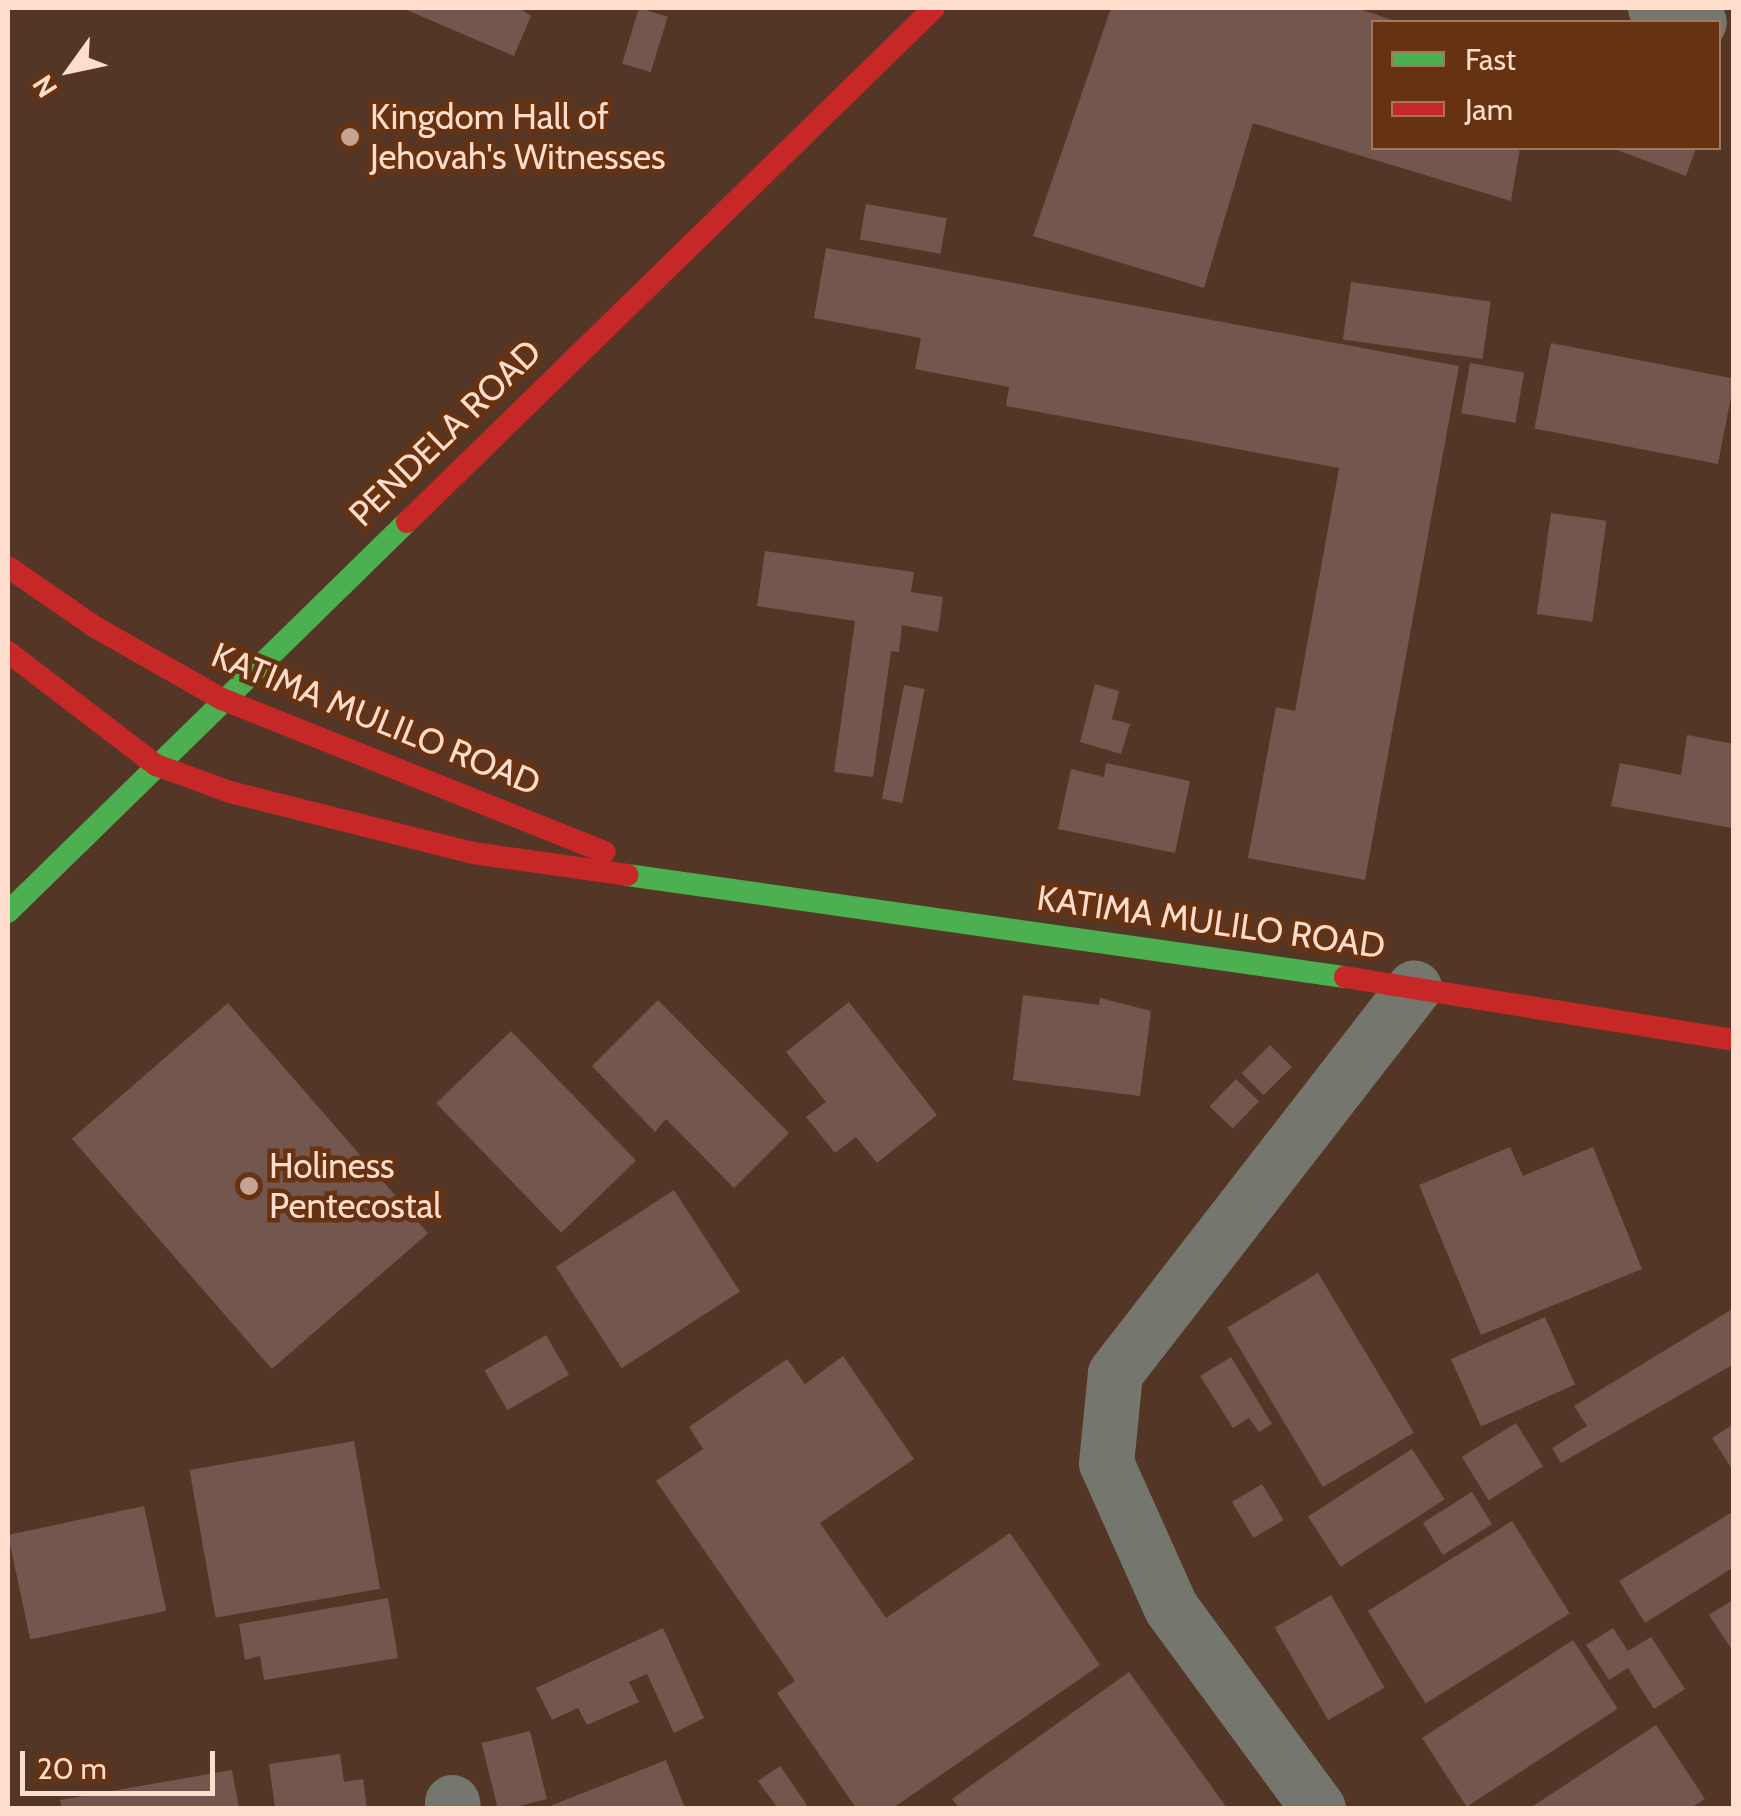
<!DOCTYPE html>
<style>
body{margin:0}
#map{position:relative;width:1741px;height:1816px;overflow:hidden;background:#533625;font-family:Cabin,sans-serif}
div>[style]{position:absolute}
.building>*{inset:0;background:#73564d;transform-origin:0 0}
.street>*{height:55px;margin:-27.5px;padding:0 27.5px;transform-origin:27.5px;border-radius:27.5px;background:#75776e}
.fast>*{height:22px;margin:-11px;padding:0 11px;transform-origin:11px;border-radius:11px;background:#4caf50}
.jam>*{height:22px;margin:-11px;padding:0 11px;transform-origin:11px;border-radius:11px;background:#c62828}
.dots>*{width:28px;height:28px;translate:-50% -50%;box-sizing:border-box;border:5px solid #673211;border-radius:50%}
span{translate:-50% -50%;white-space:nowrap;text-align:center;line-height:1.15;-webkit-text-stroke:9px #673211;paint-order:stroke}
.poi-label{font-size:35px;color:#fdc}
.left{translate:0 -50%;text-align:left}
.street-label{font-size:35px;color:#fdc}
.frame{position:absolute;inset:0;border:10px solid #fdc;pointer-events:none}
.legend{position:absolute;left:1371px;top:20px;width:350px;height:130px;box-sizing:border-box;background:#673211;border:2px solid #a4765c;margin:0;padding:12px 18px;list-style:none;font-size:30px;color:#fdc}
.legend li{display:flex;align-items:center;gap:20px;height:50px}
.legend b{width:50px;border:2px solid #a4765c}
.north{position:absolute;left:20px;top:20px;width:100px;height:100px;-webkit-text-stroke:8px #673211;paint-order:stroke;rotate:237deg;font-size:28px;font-weight:700;line-height:40px;text-align:center;color:#fdc}
.north::after{content:'';display:block;margin:auto;width:35px;height:45px;background:#fdc;clip-path:polygon(50% 0,100% 100%,50% 72%,0 100%)}
.scale{position:absolute;left:20px;top:1751px;width:195px;height:45px;box-sizing:border-box;border:5px solid #fdc;border-top:0;padding-left:12px;font-size:30px;line-height:35px;white-space:nowrap;color:#fdc;-webkit-text-stroke:8px #673211;paint-order:stroke}
</style>
<div id="map">
<div class="building">
<i style="clip-path:polygon(402px 8px,519px 8px,531px 16px,514px 56px)"></i>
<i style="left:639px;top:8px;width:30px;height:58px;rotate:17deg"></i>
<i style="clip-path:polygon(1111px 8px,1357px 8px,1398px 22px,1374px 22px,1374px 148px,1520px 148px,1511px 201px,1253px 123px,1204px 288px,1033px 236px)"></i>
<i style="clip-path:polygon(1612px 148px,1696px 148px,1686px 176px)"></i>
<i style="left:866px;top:204px;width:82px;height:36px;rotate:10deg"></i>
<i style="clip-path:polygon(826px 248px,1459px 366px,1365px 880px,1248px 858px,1276px 707px,1295px 711px,1339px 468px,1006px 406px,1009px 387px,915px 369px,921px 338px,814px 318px)"></i>
<i style="left:1351px;top:282px;width:141px;height:58px;rotate:8deg"></i>
<i style="left:1551px;top:343px;width:187px;height:87px;rotate:11deg"></i>
<i style="left:1470px;top:363px;width:55px;height:51px;rotate:10deg"></i>
<i style="left:1551px;top:513px;width:56px;height:102px;rotate:8deg"></i>
<i style="clip-path:polygon(765px 551px,914px 572px,911px 592px,943px 597px,938px 632px,902px 625px,899px 652px,891px 651px,873px 777px,834px 772px,855px 621px,757px 606px)"></i>
<i style="clip-path:polygon(1095px 684px,1119px 691px,1112px 719px,1130px 724px,1121px 754px,1080px 742px)"></i>
<i style="left:904px;top:685px;width:21px;height:116px;rotate:11deg"></i>
<i style="clip-path:polygon(1687px 735px,1734px 744px,1732px 828px,1611px 806px,1620px 763px,1681px 775px)"></i>
<i style="clip-path:polygon(1106px 763px,1190px 781px,1175px 853px,1058px 829px,1071px 769px,1104px 777px)"></i>
<i style="clip-path:polygon(1023px 995px,1099px 1005px,1100px 998px,1151px 1011px,1140px 1096px,1013px 1080px)"></i>
<i style="clip-path:polygon(658px 1000px,789px 1133px,734px 1188px,666px 1119px,655px 1132px,592px 1066px)"></i>
<i style="clip-path:polygon(849px 1002px,937px 1115px,877px 1163px,856px 1137px,835px 1153px,806px 1117px,826px 1102px,786px 1052px)"></i>
<i style="left:228px;top:1003px;width:305px;height:207px;rotate:49deg"></i>
<i style="left:511px;top:1031px;width:180px;height:104px;rotate:46deg"></i>
<i style="left:1270px;top:1045px;width:31px;height:40px;rotate:45deg"></i>
<i style="left:1236px;top:1079px;width:32px;height:38px;rotate:44deg"></i>
<i style="clip-path:polygon(1510px 1147px,1523px 1176px,1593px 1147px,1642px 1269px,1481px 1335px,1419px 1185px)"></i>
<i style="left:674px;top:1190px;width:121px;height:141px;rotate:57deg"></i>
<i style="left:1318px;top:1273px;width:186px;height:106px;rotate:59deg"></i>
<i style="clip-path:polygon(1734px 1308px,1734px 1364px,1561px 1463px,1552px 1448px,1587px 1426px,1574px 1406px)"></i>
<i style="left:1545px;top:1317px;width:74px;height:103px;rotate:66deg"></i>
<i style="left:546px;top:1335px;width:46px;height:71px;rotate:60deg"></i>
<i style="clip-path:polygon(843px 1356px,914px 1459px,820px 1523px,886px 1618px,1010px 1533px,1100px 1665px,893px 1808px,856px 1808px,777px 1693px,795px 1681px,656px 1481px,703px 1449px,689px 1427px,787px 1359px,805px 1384px)"></i>
<i style="clip-path:polygon(1231px 1357px,1272px 1424px,1259px 1432px,1249px 1418px,1233px 1428px,1200px 1376px)"></i>
<i style="left:1516px;top:1423px;width:51px;height:64px;rotate:58deg"></i>
<i style="clip-path:polygon(1734px 1424px,1734px 1472px,1712px 1438px)"></i>
<i style="left:354px;top:1441px;width:150px;height:167px;rotate:80deg"></i>
<i style="left:1412px;top:1449px;width:60px;height:124px;rotate:57deg"></i>
<i style="left:1262px;top:1484px;width:42px;height:35px;rotate:59deg"></i>
<i style="left:1472px;top:1492px;width:38px;height:58px;rotate:58deg"></i>
<i style="left:144px;top:1506px;width:107px;height:139px;rotate:78deg"></i>
<i style="clip-path:polygon(1734px 1511px,1734px 1567px,1645px 1623px,1619px 1581px)"></i>
<i style="left:1512px;top:1521px;width:109px;height:170px;rotate:58deg"></i>
<i style="left:1331px;top:1595px;width:107px;height:65px;rotate:60deg"></i>
<i style="clip-path:polygon(388px 1598px,398px 1658px,264px 1680px,260px 1656px,245px 1660px,239px 1624px)"></i>
<i style="clip-path:polygon(1734px 1599px,1734px 1653px,1709px 1615px)"></i>
<i style="clip-path:polygon(663px 1628px,704px 1718px,674px 1733px,647px 1674px,629px 1682px,639px 1702px,587px 1725px,578px 1708px,552px 1720px,536px 1688px)"></i>
<i style="clip-path:polygon(1613px 1628px,1628px 1651px,1651px 1637px,1685px 1689px,1654px 1709px,1628px 1668px,1609px 1680px,1586px 1645px)"></i>
<i style="left:1573px;top:1640px;width:82px;height:180px;rotate:57deg"></i>
<i style="clip-path:polygon(1129px 1672px,1227px 1808px,959px 1808px,952px 1799px)"></i>
<i style="clip-path:polygon(1656px 1725px,1705px 1799px,1691px 1808px,1530px 1808px)"></i>
<i style="left:530px;top:1731px;width:70px;height:50px;rotate:76deg"></i>
<i style="clip-path:polygon(340px 1754px,344px 1782px,363px 1779px,367px 1808px,275px 1808px,269px 1764px)"></i>
<i style="clip-path:polygon(666px 1760px,685px 1808px,545px 1808px)"></i>
<i style="clip-path:polygon(780px 1766px,807px 1805px,801px 1808px,778px 1808px,758px 1781px)"></i>
<i style="clip-path:polygon(232px 1770px,239px 1808px,62px 1808px,60px 1800px)"></i>
</div>
<div class="street">
<i style="left:1655px;top:8px;width:46px;rotate:17.7deg"></i>
<i style="left:452px;top:1802px;width:6px;rotate:81deg"></i>
<i style="left:1318px;top:1808px;width:248px;rotate:-126.3deg"></i>
<i style="left:1171px;top:1608px;width:159px;rotate:-114.1deg"></i>
<i style="left:1106px;top:1463px;width:90px;rotate:-84.3deg"></i>
<i style="left:1115px;top:1373px;width:488px;rotate:-52.2deg"></i>
</div>
<div class="fast">
<i style="left:627px;top:875px;width:725px;rotate:8.09deg"></i>
<i style="left:8px;top:912px;width:558px;rotate:-44.35deg"></i>
</div>
<div class="jam">
<i style="left:407px;top:522px;width:736px;rotate:-44.28deg"></i>
<i style="left:8px;top:567px;width:106px;rotate:34.6deg"></i>
<i style="left:95px;top:627px;width:146px;rotate:29.6deg"></i>
<i style="left:222px;top:699px;width:412px;rotate:21.8deg"></i>
<i style="left:8px;top:652px;width:186px;rotate:37.4deg"></i>
<i style="left:156px;top:765px;width:79px;rotate:20deg"></i>
<i style="left:230px;top:792px;width:251px;rotate:14.1deg"></i>
<i style="left:473px;top:853px;width:156px;rotate:8.1deg"></i>
<i style="left:1345px;top:977px;width:394px;rotate:9.2deg"></i>
</div>
<div class="dots">
<i style="left:350px;top:137px;background:#c3a392"></i>
<i style="left:249px;top:1186px;background:#c3a392"></i>
</div>
<div class="poi-label">
<span class="left" style="left:370px;top:137px">Kingdom Hall of<br>Jehovah's Witnesses</span>
<span class="left" style="left:269px;top:1186px">Holiness<br>Pentecostal</span>
</div>
<div class="street-label">
<span style="left:445px;top:433px;rotate:-44deg">PENDELA ROAD</span>
<span style="left:376px;top:719px;rotate:22deg">KATIMA MULILO ROAD</span>
<span style="left:1211px;top:922px;rotate:8deg">KATIMA MULILO ROAD</span>
</div>
<div class="frame"></div>
<ul class="legend">
<li><b style="height:12px;background:#4caf50"></b>Fast</li>
<li><b style="height:12px;background:#c62828"></b>Jam</li>
</ul>
<div class="north">N</div>
<div class="scale">20 m</div>
</div>
